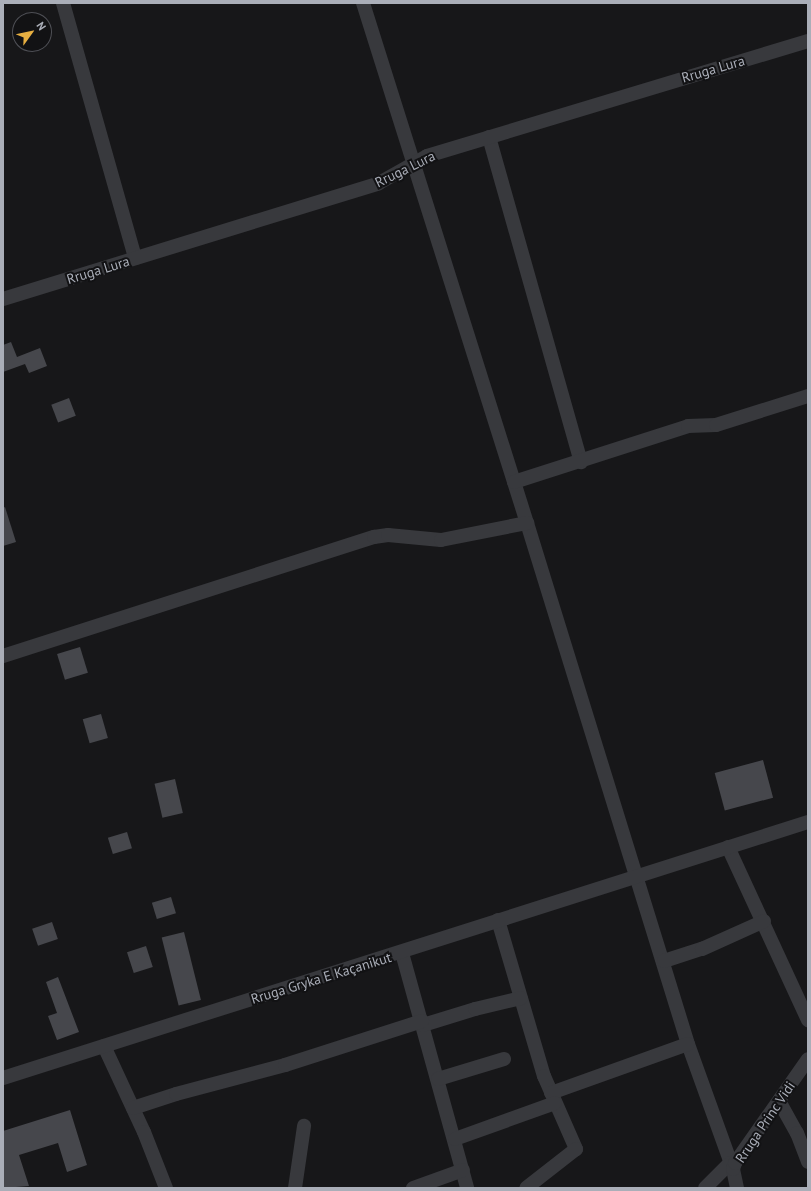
<!DOCTYPE html>
<meta charset="utf-8">
<style>
body{margin:0}
#map{position:relative;width:811px;height:1191px;overflow:hidden;background:#171719;font-family:"PT Sans",sans-serif}
div>[style]{position:absolute}
.building>*{inset:0;background:#46474c;transform-origin:0 0}
.minor>*{height:14px;margin:-7px;padding:0 7px;transform-origin:7px;border-radius:7px;background:#38393d}
span{translate:-50% -50%;white-space:nowrap;text-align:center;line-height:1.15;-webkit-text-stroke:4px #121214;paint-order:stroke}
.street-label{font-size:14px;color:#aaaeb8}
.frame{position:absolute;inset:0;border:4px solid #aaaeb8;pointer-events:none}
.north{position:absolute;left:12px;top:12px;width:40px;height:40px;box-sizing:border-box;background:#121214;border:1px solid #4f5056;border-radius:50%;rotate:57deg;font-size:11px;font-weight:700;line-height:16px;text-align:center;color:#aaaeb8}
.north::after{content:'';display:block;margin:auto;width:14px;height:18px;background:#e7af41;clip-path:polygon(50% 0,100% 100%,50% 72%,0 100%)}
</style>
<div id="map">
<div class="building">
<i style="clip-path:polygon(11px 342px,17px 357px,40px 348px,47px 366px,29px 373px,25px 364px,3px 372px,3px 345px)"></i>
<i style="left:69px;top:398px;width:19px;height:19px;rotate:69deg"></i>
<i style="clip-path:polygon(5px 507px,16px 542px,3px 546px,3px 508px)"></i>
<i style="left:80px;top:647px;width:27px;height:24px;rotate:73deg"></i>
<i style="left:101px;top:714px;width:25px;height:19px;rotate:74deg"></i>
<i style="left:763px;top:760px;width:39px;height:50px;rotate:75deg"></i>
<i style="left:175px;top:779px;width:35px;height:21px;rotate:77deg"></i>
<i style="left:127px;top:832px;width:17px;height:20px;rotate:73deg"></i>
<i style="left:171px;top:897px;width:17px;height:20px;rotate:73deg"></i>
<i style="left:52px;top:922px;width:18px;height:21px;rotate:71deg"></i>
<i style="left:184px;top:932px;width:70px;height:23px;rotate:76deg"></i>
<i style="left:146px;top:946px;width:22px;height:20px;rotate:72deg"></i>
<i style="clip-path:polygon(58px 977px,79px 1032px,57px 1040px,48px 1016px,57px 1013px,46px 982px)"></i>
<i style="clip-path:polygon(70px 1110px,87px 1165px,67px 1172px,58px 1143px,19px 1155px,29px 1186px,3px 1188px,3px 1131px)"></i>
</div>
<div class="minor">
<i style="left:63px;top:3px;width:265px;rotate:74.2deg"></i>
<i style="left:363px;top:3px;width:545px;rotate:72.5deg"></i>
<i style="left:527px;top:523px;width:545px;rotate:72.83deg"></i>
<i style="left:688px;top:1044px;width:133px;rotate:70.2deg"></i>
<i style="left:489px;top:137px;width:338px;rotate:74.2deg"></i>
<i style="left:3px;top:299px;width:393px;rotate:-17.1deg"></i>
<i style="left:379px;top:183px;width:55px;rotate:-29.4deg"></i>
<i style="left:427px;top:156px;width:398px;rotate:-16.8deg"></i>
<i style="left:514px;top:482px;width:183px;rotate:-17.8deg"></i>
<i style="left:688px;top:426px;width:28px;rotate:-2deg"></i>
<i style="left:716px;top:425px;width:96px;rotate:-17.5deg"></i>
<i style="left:3px;top:656px;width:390px;rotate:-17.8deg"></i>
<i style="left:374px;top:537px;width:14px;rotate:-8deg"></i>
<i style="left:388px;top:535px;width:53px;rotate:5.4deg"></i>
<i style="left:441px;top:540px;width:88px;rotate:-11.2deg"></i>
<i style="left:728px;top:847px;width:191px;rotate:65.2deg"></i>
<i style="left:498px;top:920px;width:163px;rotate:73.6deg"></i>
<i style="left:544px;top:1076px;width:80px;rotate:66.3deg"></i>
<i style="left:576px;top:1149px;width:63px;rotate:142deg"></i>
<i style="left:402px;top:953px;width:244px;rotate:74.5deg"></i>
<i style="left:664px;top:961px;width:40px;rotate:-18deg"></i>
<i style="left:702px;top:949px;width:68px;rotate:-24.3deg"></i>
<i style="left:423px;top:1025px;width:54px;rotate:-17.1deg"></i>
<i style="left:475px;top:1009px;width:47px;rotate:-13.4deg"></i>
<i style="left:104px;top:1046px;width:95px;rotate:65.1deg"></i>
<i style="left:144px;top:1132px;width:60px;rotate:68.6deg"></i>
<i style="left:3px;top:1078px;width:845px;rotate:-17.64deg"></i>
<i style="left:438px;top:1079px;width:69px;rotate:-16.9deg"></i>
<i style="left:551px;top:1093px;width:145px;rotate:-19.7deg"></i>
<i style="left:779px;top:1101px;width:37px;rotate:61deg"></i>
<i style="left:797px;top:1133px;width:31px;rotate:69deg"></i>
<i style="left:133px;top:1108px;width:45px;rotate:-18deg"></i>
<i style="left:176px;top:1094px;width:113px;rotate:-14.9deg"></i>
<i style="left:285px;top:1065px;width:144px;rotate:-17.8deg"></i>
<i style="left:455px;top:1139px;width:106px;rotate:-19.8deg"></i>
<i style="left:295px;top:1188px;width:63px;rotate:-81.7deg"></i>
<i style="left:413px;top:1188px;width:53px;rotate:-19.8deg"></i>
<i style="left:705px;top:1188px;width:35px;rotate:-45deg"></i>
<i style="left:737px;top:1188px;width:19px;rotate:-102deg"></i>
<i style="left:733px;top:1169px;width:6px;rotate:-72deg"></i>
<i style="left:735px;top:1163px;width:127px;rotate:-54.9deg"></i>
</div>
<div class="street-label">
<span style="left:713px;top:69px;rotate:-16deg">Rruga Lura</span>
<span style="left:405px;top:169px;rotate:-26deg">Rruga Lura</span>
<span style="left:98px;top:270px;rotate:-17deg">Rruga Lura</span>
<span style="left:321px;top:978px;rotate:-17deg">Rruga Gryka E Kaçanikut</span>
<span style="left:765px;top:1122px;rotate:-56deg">Rruga Princ Vidi</span>
</div>
<div class="frame"></div>
<div class="north">N</div>
</div>
